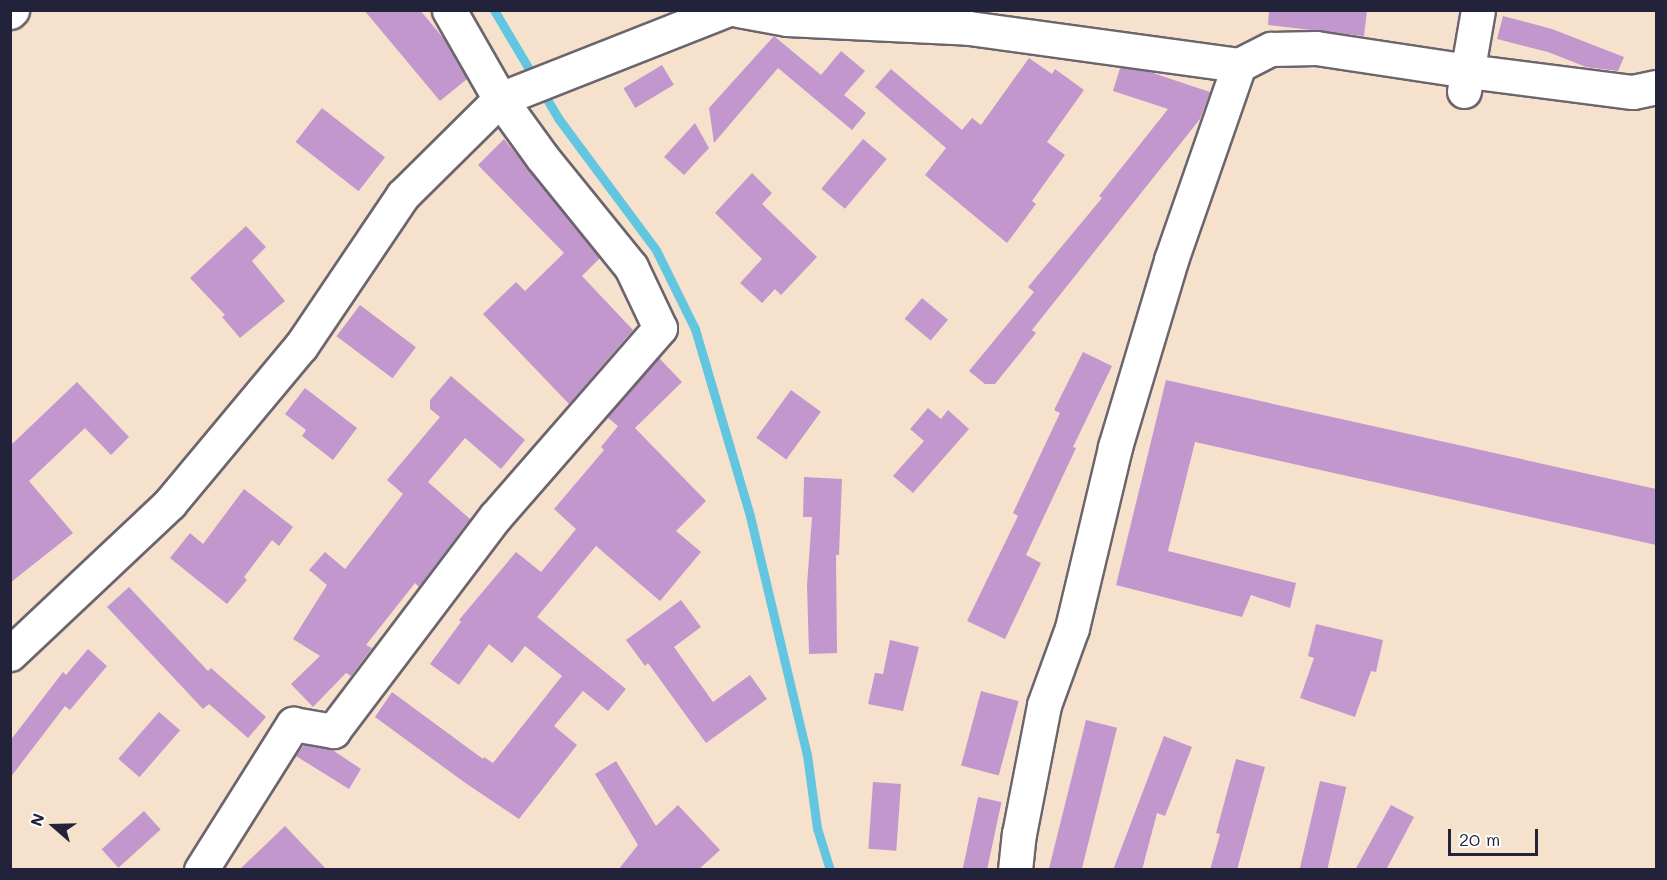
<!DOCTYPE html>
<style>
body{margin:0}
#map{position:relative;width:1667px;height:880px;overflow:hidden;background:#f6e2cc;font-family:Mali,sans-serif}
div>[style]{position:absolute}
.stream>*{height:9px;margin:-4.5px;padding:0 4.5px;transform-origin:4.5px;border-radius:4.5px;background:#62c6e0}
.building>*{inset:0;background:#c297ce;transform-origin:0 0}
.roads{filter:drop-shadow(2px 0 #6c656e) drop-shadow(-2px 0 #6c656e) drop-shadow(0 2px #6c656e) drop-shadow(0 -2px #6c656e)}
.minor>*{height:33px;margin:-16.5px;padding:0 16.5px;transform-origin:16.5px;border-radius:16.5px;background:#fff}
.tertiary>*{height:33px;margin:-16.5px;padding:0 16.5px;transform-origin:16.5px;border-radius:16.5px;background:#fff}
span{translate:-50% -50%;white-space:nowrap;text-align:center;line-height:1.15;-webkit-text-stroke:4.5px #fff;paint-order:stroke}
.frame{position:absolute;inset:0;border:12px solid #22223b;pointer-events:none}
.north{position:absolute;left:24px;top:796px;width:60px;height:60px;-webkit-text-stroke:4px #fff;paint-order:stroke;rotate:290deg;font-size:16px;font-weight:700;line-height:24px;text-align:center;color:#22223b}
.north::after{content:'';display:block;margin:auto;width:21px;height:27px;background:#22223b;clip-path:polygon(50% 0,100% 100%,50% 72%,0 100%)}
.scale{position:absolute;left:1448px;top:829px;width:90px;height:27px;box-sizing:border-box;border:3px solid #22223b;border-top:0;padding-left:8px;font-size:18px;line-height:21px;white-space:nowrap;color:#22223b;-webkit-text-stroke:4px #fff;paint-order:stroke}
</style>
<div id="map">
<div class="stream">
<i style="left:494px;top:10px;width:126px;rotate:59.3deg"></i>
<i style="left:558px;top:118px;width:164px;rotate:53.4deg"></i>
<i style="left:656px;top:250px;width:88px;rotate:63.7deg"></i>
<i style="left:695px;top:329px;width:195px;rotate:73.6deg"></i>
<i style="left:750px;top:516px;width:246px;rotate:76.6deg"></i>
<i style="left:807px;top:755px;width:74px;rotate:82.2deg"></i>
<i style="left:817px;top:828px;width:44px;rotate:72.8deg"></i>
</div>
<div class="building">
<i style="clip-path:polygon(364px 10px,420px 10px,444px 39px,467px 79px,440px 101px)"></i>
<i style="clip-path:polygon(1269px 10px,1367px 10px,1364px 36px,1268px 25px)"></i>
<i style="clip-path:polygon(1503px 16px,1552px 29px,1624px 57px,1618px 71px,1586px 67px,1548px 52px,1497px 39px)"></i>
<i style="clip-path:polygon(774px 36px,821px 75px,841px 51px,865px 71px,844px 95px,866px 113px,852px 130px,778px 68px,714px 143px,709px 108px)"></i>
<i style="clip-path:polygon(1029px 58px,1052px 74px,1055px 69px,1084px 90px,1047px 142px,1065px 155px,1032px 201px,1036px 204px,1007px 243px,925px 175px,946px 148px,875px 87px,891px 69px,962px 130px,972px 118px,981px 125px)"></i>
<i style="left:662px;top:65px;width:23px;height:45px;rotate:59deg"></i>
<i style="clip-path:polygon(1120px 68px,1147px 71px,1210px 92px,1200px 119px,1032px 330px,1036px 333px,995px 384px,985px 384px,969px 371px,1034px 292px,1028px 287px,1102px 198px,1099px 196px,1168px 109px,1113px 91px)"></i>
<i style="left:322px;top:108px;width:80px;height:43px;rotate:38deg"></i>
<i style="clip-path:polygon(695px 123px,709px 148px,684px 175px,664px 157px)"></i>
<i style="clip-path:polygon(504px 139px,600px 258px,582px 276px,633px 330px,569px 404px,483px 314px,516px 282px,525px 291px,564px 253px,478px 165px)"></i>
<i style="left:863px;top:139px;width:31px;height:65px;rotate:40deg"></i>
<i style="clip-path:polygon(752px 173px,772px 193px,762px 204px,817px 257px,781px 295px,775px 289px,762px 303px,740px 283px,762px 259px,715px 213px)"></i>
<i style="clip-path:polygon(246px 226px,266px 247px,252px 261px,285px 301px,240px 338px,222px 317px,225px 315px,190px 278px)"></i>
<i style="left:922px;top:298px;width:34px;height:27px;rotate:40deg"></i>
<i style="left:360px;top:305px;width:70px;height:39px;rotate:37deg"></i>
<i style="clip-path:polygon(1083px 352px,1112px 366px,1073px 447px,1076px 448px,1026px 555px,1041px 563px,1005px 639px,967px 621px,1018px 516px,1013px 513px,1060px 413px,1054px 410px)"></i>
<i style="clip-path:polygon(659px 358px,682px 382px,635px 428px,706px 501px,676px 531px,701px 552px,660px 601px,596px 546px,537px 617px,626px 689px,608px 711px,583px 691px,554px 726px,577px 745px,519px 819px,464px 782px,375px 717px,392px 692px,483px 759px,484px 757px,493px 763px,562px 676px,525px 646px,512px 663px,489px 644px,459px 685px,430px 664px,461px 622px,459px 620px,516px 552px,541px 572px,576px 529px,554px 509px,604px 450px,601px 447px,618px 426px,607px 417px)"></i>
<i style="clip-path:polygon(451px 376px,525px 440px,501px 469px,465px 438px,428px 482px,470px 519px,419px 587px,415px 583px,366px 645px,372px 648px,351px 676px,346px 673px,313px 707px,291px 684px,320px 656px,293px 639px,327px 585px,309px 570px,325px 552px,345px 569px,403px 494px,387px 480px,440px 417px,430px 409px,430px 400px)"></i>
<i style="clip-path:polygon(1166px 380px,1656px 489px,1656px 545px,1195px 442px,1168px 551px,1296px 583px,1290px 608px,1251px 595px,1242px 617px,1116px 585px)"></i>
<i style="clip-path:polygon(77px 382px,129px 437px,111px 455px,85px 428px,29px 481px,73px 533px,10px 583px,10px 446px)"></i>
<i style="clip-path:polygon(305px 388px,357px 428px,333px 460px,302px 436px,306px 430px,285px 414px)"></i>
<i style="left:791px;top:390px;width:37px;height:59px;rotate:36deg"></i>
<i style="clip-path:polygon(928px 408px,941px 419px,948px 410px,969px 429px,913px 493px,893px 476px,924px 441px,910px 429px)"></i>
<i style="clip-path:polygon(804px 477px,842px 479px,839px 555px,836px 555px,837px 653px,809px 654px,807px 585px,812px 517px,803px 517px)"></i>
<i style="clip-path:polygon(244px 489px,293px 527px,279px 546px,272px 540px,244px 577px,247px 580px,227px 604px,170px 558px,190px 533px,203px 544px)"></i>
<i style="clip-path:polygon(129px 587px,208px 671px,211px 668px,266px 717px,248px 738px,209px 704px,203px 709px,107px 607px)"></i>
<i style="clip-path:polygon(681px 600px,701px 627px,674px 647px,713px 702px,750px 675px,767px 699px,706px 743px,648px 663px,645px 666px,626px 640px)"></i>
<i style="clip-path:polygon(1316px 624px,1383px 640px,1376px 672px,1371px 671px,1355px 717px,1300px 698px,1314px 658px,1308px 656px)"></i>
<i style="clip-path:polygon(890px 640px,919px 647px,903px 711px,868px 704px,875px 673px,883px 674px)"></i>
<i style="clip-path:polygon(88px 649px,107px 666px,70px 710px,65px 706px,10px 778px,10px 741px,63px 672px,66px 675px)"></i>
<i style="left:981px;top:691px;width:39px;height:77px;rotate:15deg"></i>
<i style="left:159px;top:712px;width:28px;height:62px;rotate:41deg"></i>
<i style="left:1086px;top:720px;width:32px;height:154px;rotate:14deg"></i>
<i style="clip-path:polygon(1164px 736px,1192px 747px,1165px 816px,1157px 813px,1142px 870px,1113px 870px)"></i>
<i style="clip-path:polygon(304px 745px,331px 749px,361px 769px,349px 789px,296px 756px)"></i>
<i style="clip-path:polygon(1236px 759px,1265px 767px,1237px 870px,1210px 870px,1220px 834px,1216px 833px)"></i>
<i style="clip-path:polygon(616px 761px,656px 826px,678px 805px,720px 850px,698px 870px,618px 870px,638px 845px,595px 774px)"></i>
<i style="left:1320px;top:781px;width:27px;height:92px;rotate:13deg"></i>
<i style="left:873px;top:782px;width:28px;height:67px;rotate:4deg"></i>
<i style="left:978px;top:797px;width:24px;height:75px;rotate:12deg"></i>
<i style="clip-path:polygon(1391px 805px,1414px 817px,1386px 870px,1355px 870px)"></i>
<i style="left:144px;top:811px;width:25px;height:57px;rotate:48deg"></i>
<i style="clip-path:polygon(285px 826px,327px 870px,239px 870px)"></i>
</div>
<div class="roads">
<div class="minor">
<i style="left:738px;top:10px;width:50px;rotate:10.4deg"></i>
<i style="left:787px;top:19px;width:182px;rotate:2.8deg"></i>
<i style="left:969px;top:28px;width:273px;rotate:7.8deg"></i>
<i style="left:10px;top:12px;width:3px;rotate:-45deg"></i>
<i style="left:10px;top:654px;width:220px;rotate:-43.3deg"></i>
<i style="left:170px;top:503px;width:204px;rotate:-50.2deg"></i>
<i style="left:301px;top:346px;width:182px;rotate:-56deg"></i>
<i style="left:403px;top:195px;width:136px;rotate:-44.7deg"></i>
<i style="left:500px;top:99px;width:243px;rotate:-21.5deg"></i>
<i style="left:201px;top:870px;width:173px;rotate:-57.8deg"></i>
<i style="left:293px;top:724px;width:41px;rotate:9.9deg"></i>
<i style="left:333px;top:731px;width:268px;rotate:-52.9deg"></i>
<i style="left:495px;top:517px;width:251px;rotate:-48.9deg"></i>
<i style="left:660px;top:328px;width:68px;rotate:-115.4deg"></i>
<i style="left:631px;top:267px;width:141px;rotate:-129deg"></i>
<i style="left:542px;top:157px;width:72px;rotate:-125.9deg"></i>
<i style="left:1015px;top:870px;width:36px;rotate:-84deg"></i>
<i style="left:1019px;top:834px;width:131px;rotate:-79deg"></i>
<i style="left:1044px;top:705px;width:82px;rotate:-70deg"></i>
<i style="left:1072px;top:628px;width:186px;rotate:-76.6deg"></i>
<i style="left:1115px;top:447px;width:195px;rotate:-73.3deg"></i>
<i style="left:1171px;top:260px;width:207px;rotate:-70.8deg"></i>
<i style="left:1239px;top:65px;width:36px;rotate:-27deg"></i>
<i style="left:1271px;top:49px;width:45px;rotate:-1.3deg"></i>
<i style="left:1316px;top:48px;width:154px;rotate:8.6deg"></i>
<i style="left:1468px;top:71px;width:166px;rotate:7.3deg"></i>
<i style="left:1633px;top:92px;width:24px;rotate:-12deg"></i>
</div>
<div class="tertiary">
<i style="left:449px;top:10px;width:103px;rotate:60.2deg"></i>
<i style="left:1464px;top:91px;width:82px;rotate:-80.2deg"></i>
</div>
</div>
<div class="frame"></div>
<div class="north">N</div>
<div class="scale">20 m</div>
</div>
